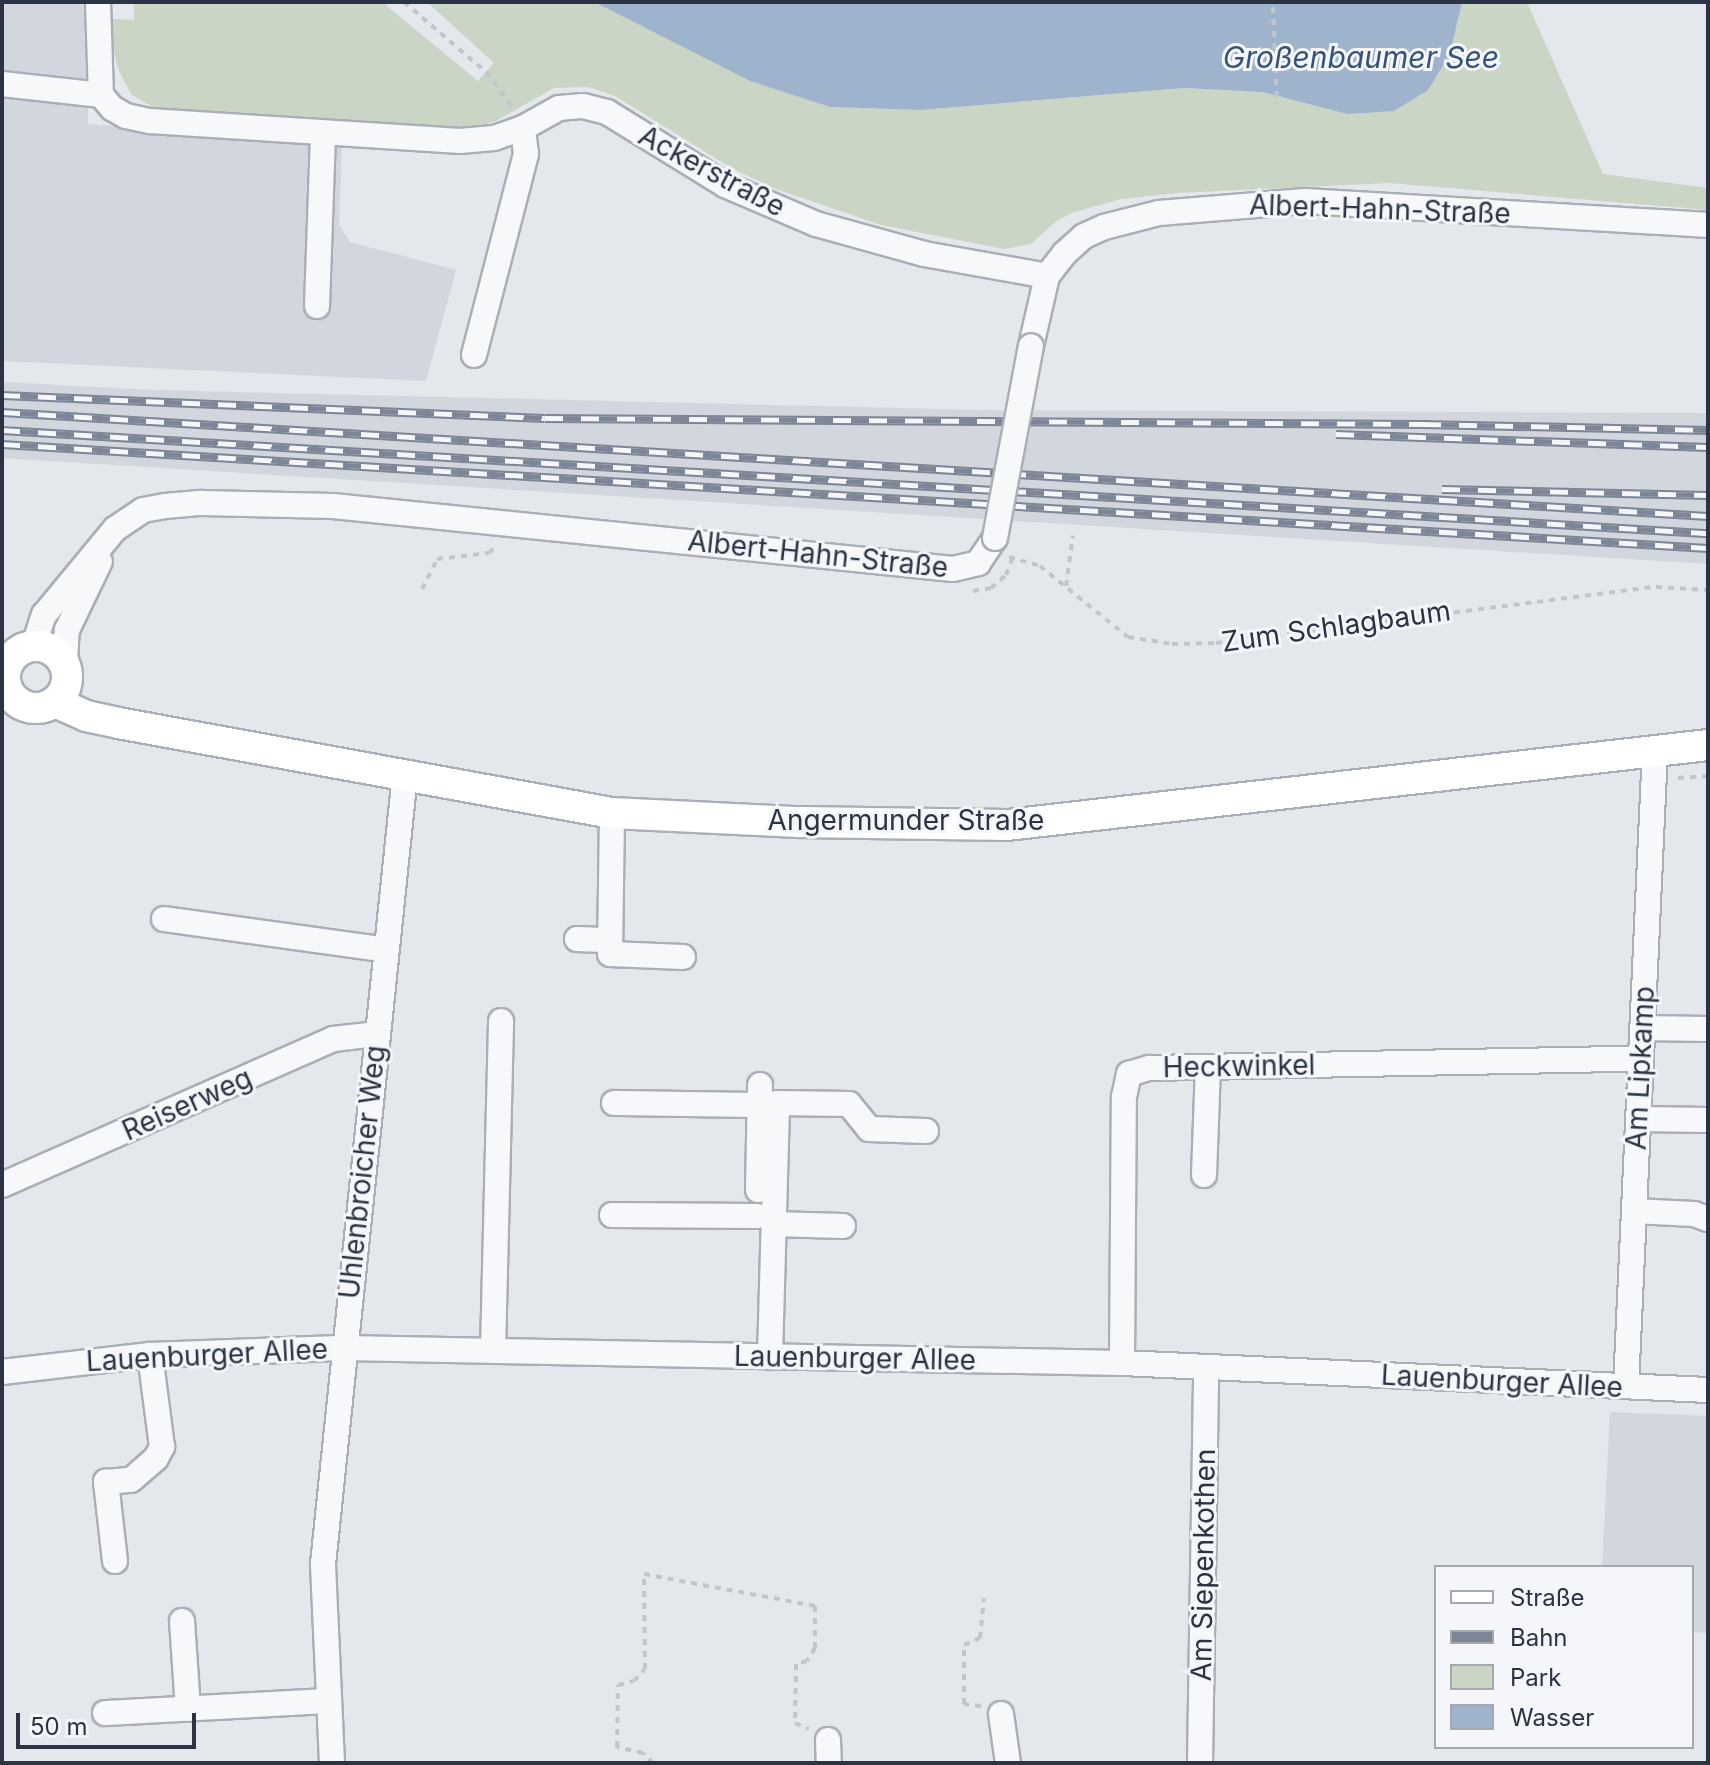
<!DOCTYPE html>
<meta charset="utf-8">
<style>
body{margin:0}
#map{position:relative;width:1710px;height:1765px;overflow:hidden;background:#e4e7ec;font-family:Inter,sans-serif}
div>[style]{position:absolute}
.built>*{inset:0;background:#d2d6de}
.green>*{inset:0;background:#c9d6c5}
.water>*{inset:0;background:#9fb4cc}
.path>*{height:4px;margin-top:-2px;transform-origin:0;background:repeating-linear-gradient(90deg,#c2c5cb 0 6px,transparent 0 12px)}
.roads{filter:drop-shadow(2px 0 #a9aeb7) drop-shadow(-2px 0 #a9aeb7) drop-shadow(0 2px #a9aeb7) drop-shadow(0 -2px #a9aeb7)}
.minor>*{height:24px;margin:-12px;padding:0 12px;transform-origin:12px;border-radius:12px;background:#f7f8fa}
.major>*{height:30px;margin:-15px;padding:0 15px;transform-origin:15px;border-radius:15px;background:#fff}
.major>.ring{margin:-15px;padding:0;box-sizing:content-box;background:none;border:30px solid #fff;border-radius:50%}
.rail>*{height:9px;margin-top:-4.5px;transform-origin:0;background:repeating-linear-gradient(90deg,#f4f6f9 0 18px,#7d8696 0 36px);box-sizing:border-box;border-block:2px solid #7d8696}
.bridges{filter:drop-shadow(2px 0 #a9aeb7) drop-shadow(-2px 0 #a9aeb7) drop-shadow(0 2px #a9aeb7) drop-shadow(0 -2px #a9aeb7)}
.minor-bridge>*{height:24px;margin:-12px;padding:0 12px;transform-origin:12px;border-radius:12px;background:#f7f8fa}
span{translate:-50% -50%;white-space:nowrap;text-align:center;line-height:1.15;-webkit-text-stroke:6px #f4f6f9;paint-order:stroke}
.street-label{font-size:28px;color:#2b3445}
.water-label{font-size:30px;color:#34527a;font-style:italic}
.frame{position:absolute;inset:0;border:4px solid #2b3445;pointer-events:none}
.legend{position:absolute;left:1434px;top:1565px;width:260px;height:184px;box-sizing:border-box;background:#f4f6f9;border:2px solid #a4a8b1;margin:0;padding:10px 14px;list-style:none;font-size:24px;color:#2b3445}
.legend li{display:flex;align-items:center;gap:16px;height:40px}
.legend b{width:40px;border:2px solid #a4a8b1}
.scale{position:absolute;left:16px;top:1713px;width:180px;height:36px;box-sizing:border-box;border:4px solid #2b3445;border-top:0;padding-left:10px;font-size:24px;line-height:28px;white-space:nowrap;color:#2b3445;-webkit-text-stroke:6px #f4f6f9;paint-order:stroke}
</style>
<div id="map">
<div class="built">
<i style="clip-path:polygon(2px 2px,87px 2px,88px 124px,342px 142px,339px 224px,350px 242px,456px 270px,426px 381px,2px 361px)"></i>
<i style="clip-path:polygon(2px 382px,154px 390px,984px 410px,1708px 413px,1708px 564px,2px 458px)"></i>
<i style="clip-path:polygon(1610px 1412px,1708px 1416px,1708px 1633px,1692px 1632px,1692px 1567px,1602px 1567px)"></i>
</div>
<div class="green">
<i style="clip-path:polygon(134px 2px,382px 2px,478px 81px,494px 63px,427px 2px,594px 2px,750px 81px,830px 107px,921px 110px,1185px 88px,1262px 92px,1347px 114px,1450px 54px,1462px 2px,1527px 2px,1603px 174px,1708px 188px,1708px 210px,1390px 183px,1177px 193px,1122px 199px,1074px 212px,1055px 222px,1031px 244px,1004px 249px,881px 225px,776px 189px,733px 169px,615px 96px,588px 87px,554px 88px,496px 121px,462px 132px,163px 113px,131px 94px,118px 69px,113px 46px,113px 19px,134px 20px)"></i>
</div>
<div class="water">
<i style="clip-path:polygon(594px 2px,1462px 2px,1450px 54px,1428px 90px,1394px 111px,1347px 114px,1262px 92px,1185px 88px,921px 110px,830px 107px,750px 81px)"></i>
</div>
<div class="path">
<i style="left:404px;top:2px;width:108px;rotate:40.5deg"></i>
<i style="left:486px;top:72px;width:45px;rotate:53.1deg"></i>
<i style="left:1273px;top:7px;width:97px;rotate:87.6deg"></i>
<i style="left:1009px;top:557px;width:32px;rotate:16deg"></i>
<i style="left:1040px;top:566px;width:113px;rotate:38.9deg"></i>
<i style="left:1128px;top:637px;width:45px;rotate:9deg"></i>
<i style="left:1172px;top:644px;width:44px;rotate:-1.3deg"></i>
<i style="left:1216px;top:643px;width:444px;rotate:-7.3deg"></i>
<i style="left:1656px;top:587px;width:52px;rotate:3.3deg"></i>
<i style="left:1066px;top:586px;width:51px;rotate:-82.2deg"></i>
<i style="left:422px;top:589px;width:34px;rotate:-63deg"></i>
<i style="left:437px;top:559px;width:52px;rotate:-6.6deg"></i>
<i style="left:489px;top:553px;width:8px;rotate:-45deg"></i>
<i style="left:973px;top:591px;width:18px;rotate:-9deg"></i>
<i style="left:991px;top:588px;width:20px;rotate:-41deg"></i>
<i style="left:1006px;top:575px;width:17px;rotate:-69deg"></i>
<i style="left:1678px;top:778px;width:30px;rotate:-4deg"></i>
<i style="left:981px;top:1706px;width:17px;rotate:-173deg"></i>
<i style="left:964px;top:1704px;width:59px;rotate:-90deg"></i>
<i style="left:964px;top:1645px;width:17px;rotate:-24deg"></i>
<i style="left:980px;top:1638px;width:40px;rotate:-84.3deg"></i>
<i style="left:653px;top:1763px;width:14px;rotate:-135deg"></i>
<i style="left:643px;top:1753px;width:27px;rotate:-167deg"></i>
<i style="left:617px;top:1747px;width:62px;rotate:-89.1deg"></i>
<i style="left:618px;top:1685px;width:16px;rotate:-14deg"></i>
<i style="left:634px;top:1681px;width:16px;rotate:-47deg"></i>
<i style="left:645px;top:1669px;width:95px;rotate:-90.6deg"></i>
<i style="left:644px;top:1574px;width:174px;rotate:10.6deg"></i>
<i style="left:815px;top:1606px;width:42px;rotate:90deg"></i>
<i style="left:815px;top:1648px;width:15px;rotate:122deg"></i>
<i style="left:807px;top:1661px;width:11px;rotate:165deg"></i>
<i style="left:796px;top:1664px;width:59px;rotate:91deg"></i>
<i style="left:795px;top:1723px;width:15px;rotate:23deg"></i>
</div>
<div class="roads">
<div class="minor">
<i style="left:98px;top:2px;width:93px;rotate:88.2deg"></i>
<i style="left:101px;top:95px;width:17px;rotate:50deg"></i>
<i style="left:112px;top:108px;width:16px;rotate:30deg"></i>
<i style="left:126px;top:116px;width:25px;rotate:12deg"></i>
<i style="left:150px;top:121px;width:311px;rotate:3.7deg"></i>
<i style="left:460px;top:141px;width:34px;rotate:-5deg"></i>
<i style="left:494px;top:138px;width:31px;rotate:-19deg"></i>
<i style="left:523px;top:128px;width:41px;rotate:-29.1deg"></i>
<i style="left:559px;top:108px;width:24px;rotate:-5deg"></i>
<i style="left:583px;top:106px;width:25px;rotate:14deg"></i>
<i style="left:607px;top:112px;width:139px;rotate:31.7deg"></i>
<i style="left:725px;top:185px;width:99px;rotate:23.2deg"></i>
<i style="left:816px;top:224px;width:112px;rotate:15.5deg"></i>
<i style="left:924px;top:254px;width:125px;rotate:10.1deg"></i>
<i style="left:2px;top:84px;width:100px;rotate:6.3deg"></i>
<i style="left:317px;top:306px;width:173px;rotate:-88deg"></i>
<i style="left:1031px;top:346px;width:72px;rotate:-77.1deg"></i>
<i style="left:1047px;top:276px;width:28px;rotate:-52deg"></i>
<i style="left:1064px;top:254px;width:27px;rotate:-42deg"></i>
<i style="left:1084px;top:236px;width:22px;rotate:-24deg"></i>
<i style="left:1104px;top:227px;width:57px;rotate:-14.3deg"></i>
<i style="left:1159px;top:213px;width:146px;rotate:-4.7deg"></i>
<i style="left:1305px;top:201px;width:404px;rotate:3.4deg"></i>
<i style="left:474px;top:355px;width:208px;rotate:-75.5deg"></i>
<i style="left:526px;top:154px;width:26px;rotate:-97deg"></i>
<i style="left:34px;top:645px;width:32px;rotate:-72deg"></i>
<i style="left:44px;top:615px;width:112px;rotate:-50.5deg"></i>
<i style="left:115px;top:529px;width:34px;rotate:-34deg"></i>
<i style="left:143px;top:510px;width:22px;rotate:-10deg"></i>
<i style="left:165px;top:506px;width:37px;rotate:-5deg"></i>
<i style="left:202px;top:503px;width:131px;rotate:1.3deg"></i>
<i style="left:333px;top:506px;width:623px;rotate:5.8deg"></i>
<i style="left:953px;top:569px;width:26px;rotate:-13deg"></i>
<i style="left:978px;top:563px;width:30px;rotate:-56deg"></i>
<i style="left:65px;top:663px;width:33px;rotate:-87deg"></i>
<i style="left:67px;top:630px;width:76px;rotate:-64.4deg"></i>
<i style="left:612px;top:813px;width:141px;rotate:90.8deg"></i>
<i style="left:610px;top:954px;width:73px;rotate:2.4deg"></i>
<i style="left:164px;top:919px;width:224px;rotate:7.9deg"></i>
<i style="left:577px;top:939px;width:33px;rotate:2deg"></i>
<i style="left:1642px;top:1028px;width:66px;rotate:0.9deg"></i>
<i style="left:614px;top:1103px;width:145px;rotate:0.8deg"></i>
<i style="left:1638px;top:1119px;width:70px;rotate:0.8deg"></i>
<i style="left:1204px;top:1175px;width:108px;rotate:-87.9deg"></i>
<i style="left:2px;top:1185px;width:362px;rotate:-23.8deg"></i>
<i style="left:333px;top:1039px;width:43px;rotate:-6.6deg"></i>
<i style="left:758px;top:1190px;width:105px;rotate:-88.9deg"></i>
<i style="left:1634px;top:1211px;width:60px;rotate:2.9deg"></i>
<i style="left:1694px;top:1214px;width:15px;rotate:20deg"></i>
<i style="left:612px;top:1215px;width:145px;rotate:0.4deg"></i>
<i style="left:773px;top:1224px;width:70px;rotate:1.6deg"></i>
<i style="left:493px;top:1351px;width:330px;rotate:-88.6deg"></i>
<i style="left:770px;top:1357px;width:254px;rotate:-88.4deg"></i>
<i style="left:777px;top:1103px;width:72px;rotate:0.8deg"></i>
<i style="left:849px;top:1104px;width:32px;rotate:51deg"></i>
<i style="left:869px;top:1129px;width:57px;rotate:2deg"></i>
<i style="left:1122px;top:1363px;width:266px;rotate:-89.6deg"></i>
<i style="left:1124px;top:1097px;width:24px;rotate:-78deg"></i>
<i style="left:1129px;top:1074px;width:21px;rotate:-17deg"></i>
<i style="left:1149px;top:1068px;width:491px;rotate:-1.1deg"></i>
<i style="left:2px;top:1372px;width:149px;rotate:-6.6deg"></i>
<i style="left:150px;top:1355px;width:195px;rotate:-2.1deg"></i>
<i style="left:345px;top:1348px;width:777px;rotate:1.11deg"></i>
<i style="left:1122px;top:1363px;width:587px;rotate:2.64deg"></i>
<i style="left:1626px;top:1386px;width:638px;rotate:-87.39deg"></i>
<i style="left:115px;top:1561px;width:80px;rotate:-96.5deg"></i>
<i style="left:106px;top:1482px;width:25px;rotate:-5deg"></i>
<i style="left:131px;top:1480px;width:33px;rotate:-41deg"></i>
<i style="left:156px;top:1458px;width:13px;rotate:-61deg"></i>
<i style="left:162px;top:1447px;width:93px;rotate:-97.4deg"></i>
<i style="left:182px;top:1621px;width:88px;rotate:86.1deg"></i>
<i style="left:105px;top:1713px;width:224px;rotate:-3.1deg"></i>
<i style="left:1001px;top:1714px;width:49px;rotate:81.9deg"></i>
<i style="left:828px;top:1740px;width:23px;rotate:88deg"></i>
<i style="left:332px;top:1763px;width:199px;rotate:-92.6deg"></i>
<i style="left:323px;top:1564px;width:794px;rotate:-84.07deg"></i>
<i style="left:1200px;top:1763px;width:396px;rotate:-89.1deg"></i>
</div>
<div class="major">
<i class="ring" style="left:5px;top:646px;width:32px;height:32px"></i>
<i style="left:55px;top:702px;width:34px;rotate:24deg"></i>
<i style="left:86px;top:716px;width:33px;rotate:12deg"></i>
<i style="left:118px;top:723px;width:502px;rotate:10.33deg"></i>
<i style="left:612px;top:813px;width:187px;rotate:2.8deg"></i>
<i style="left:799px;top:822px;width:208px;rotate:0.8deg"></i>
<i style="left:1007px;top:825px;width:706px;rotate:-6.51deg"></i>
</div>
</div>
<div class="rail">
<i style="left:2px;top:395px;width:543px;rotate:2.43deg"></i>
<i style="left:545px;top:418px;width:878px;rotate:0.39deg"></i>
<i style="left:1423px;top:424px;width:285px;rotate:1.2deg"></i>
<i style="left:2px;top:412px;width:1709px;rotate:3.49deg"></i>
<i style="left:2px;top:430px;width:1709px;rotate:3.46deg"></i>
<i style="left:1336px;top:434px;width:372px;rotate:2deg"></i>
<i style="left:2px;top:444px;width:1709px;rotate:3.49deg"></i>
<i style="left:1442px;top:489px;width:266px;rotate:1.3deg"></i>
</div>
<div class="bridges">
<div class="minor-bridge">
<i style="left:995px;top:538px;width:195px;rotate:-79.4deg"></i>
</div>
</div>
<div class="street-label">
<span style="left:712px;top:171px;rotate:28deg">Ackerstraße</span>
<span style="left:1380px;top:209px;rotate:2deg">Albert-Hahn-Straße</span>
<span style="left:818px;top:554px;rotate:6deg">Albert-Hahn-Straße</span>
<span style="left:1336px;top:626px;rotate:-8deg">Zum Schlagbaum</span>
<span style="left:906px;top:820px">Angermunder Straße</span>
<span style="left:1239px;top:1066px;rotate:-1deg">Heckwinkel</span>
<span style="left:1640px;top:1068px;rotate:-87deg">Am Lipkamp</span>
<span style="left:187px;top:1104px;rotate:-24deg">Reiserweg</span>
<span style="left:362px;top:1172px;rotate:-84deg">Uhlenbroicher Weg</span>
<span style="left:207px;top:1355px;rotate:-3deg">Lauenburger Allee</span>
<span style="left:855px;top:1358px;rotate:1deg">Lauenburger Allee</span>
<span style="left:1502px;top:1381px;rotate:3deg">Lauenburger Allee</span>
<span style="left:1203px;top:1565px;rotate:-89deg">Am Siepenkothen</span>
</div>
<div class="water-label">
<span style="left:1361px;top:57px">Großenbaumer See</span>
</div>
<div class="frame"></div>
<ul class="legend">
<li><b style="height:10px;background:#fff"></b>Straße</li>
<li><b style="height:10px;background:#7d8696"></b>Bahn</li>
<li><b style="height:22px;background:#c9d6c5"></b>Park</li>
<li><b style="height:22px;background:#9fb4cc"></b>Wasser</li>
</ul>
<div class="scale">50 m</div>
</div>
